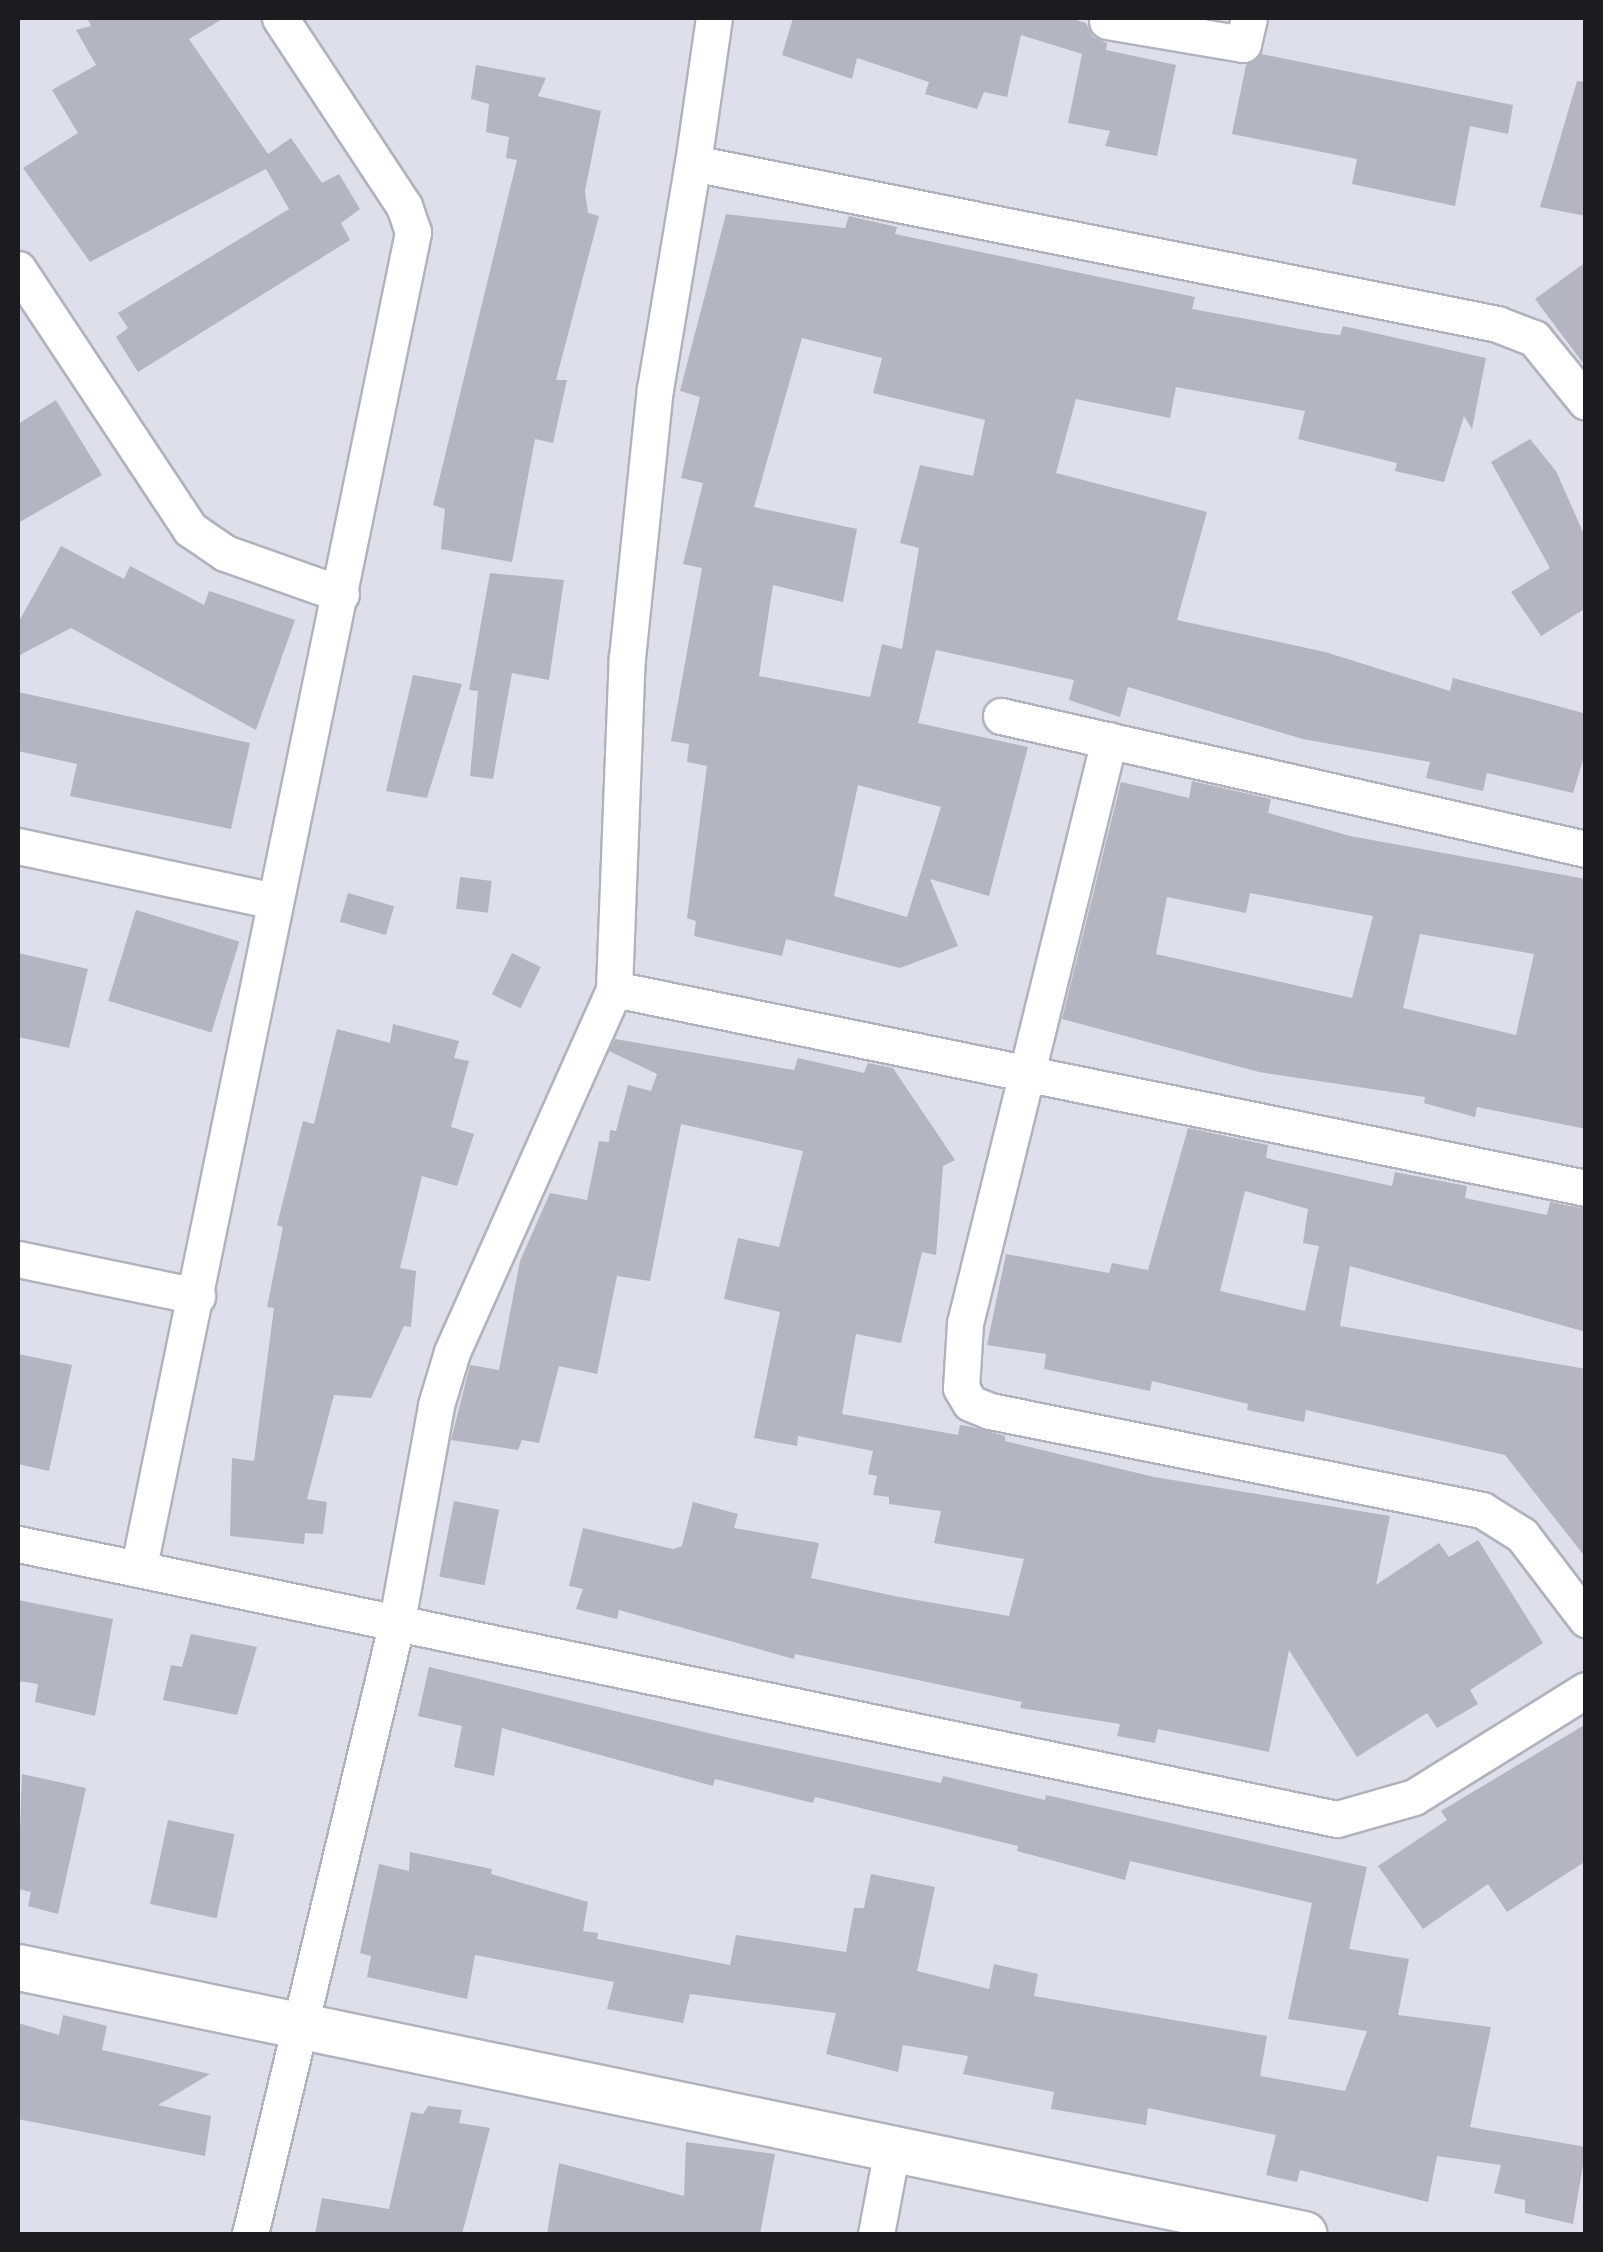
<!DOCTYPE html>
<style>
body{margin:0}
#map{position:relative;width:1603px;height:2252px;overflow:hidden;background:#dddfeb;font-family:"Archivo Narrow",sans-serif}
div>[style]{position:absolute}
.building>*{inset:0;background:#b3b5c0;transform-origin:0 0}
.roads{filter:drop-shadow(2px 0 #b0b2bd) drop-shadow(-2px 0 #b0b2bd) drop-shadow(0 2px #b0b2bd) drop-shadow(0 -2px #b0b2bd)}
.minor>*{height:35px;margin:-17.5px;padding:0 17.5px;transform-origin:17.5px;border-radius:17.5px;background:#fff}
.tertiary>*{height:45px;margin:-22.5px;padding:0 22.5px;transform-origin:22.5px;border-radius:22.5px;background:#fff}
span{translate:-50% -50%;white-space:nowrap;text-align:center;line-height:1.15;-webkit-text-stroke:10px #ebecf8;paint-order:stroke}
.frame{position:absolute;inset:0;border:20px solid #1c1c20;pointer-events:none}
</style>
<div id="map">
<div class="building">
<i style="clip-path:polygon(87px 18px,224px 18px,189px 39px,268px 154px,291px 138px,322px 183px,339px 174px,360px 209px,341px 223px,350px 240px,138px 372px,116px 337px,128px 328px,118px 313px,289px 209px,266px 169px,90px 262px,23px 168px,78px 133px,52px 90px,96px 65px,76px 30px,91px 26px)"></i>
<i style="clip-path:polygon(793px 18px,1069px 18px,1086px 23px,1093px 37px,1107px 43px,1106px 50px,1176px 65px,1157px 156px,1105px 146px,1110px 131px,1068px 123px,1082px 54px,1021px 35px,1007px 97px,984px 92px,977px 109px,925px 94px,929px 82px,857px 58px,852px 79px,782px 55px)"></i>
<i style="clip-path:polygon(1261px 54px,1513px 105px,1508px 134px,1470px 126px,1455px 206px,1352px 184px,1357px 159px,1232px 134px,1246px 65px)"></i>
<i style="clip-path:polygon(476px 65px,546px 78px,538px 96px,601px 111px,585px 191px,588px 213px,599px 216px,556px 380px,567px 380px,553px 443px,535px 439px,512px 562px,441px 549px,445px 509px,433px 505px,517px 160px,506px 158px,509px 137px,486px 132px,489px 104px,471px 99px)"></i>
<i style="clip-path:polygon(1577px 81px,1586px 82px,1586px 216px,1540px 207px)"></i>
<i style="clip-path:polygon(evenodd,726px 214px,845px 228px,849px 216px,897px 227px,895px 234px,1195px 297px,1192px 309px,1322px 333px,1340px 335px,1343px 326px,1486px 358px,1472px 429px,1464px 416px,1444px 482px,1395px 471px,1397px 463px,1298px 439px,1305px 411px,1176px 387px,1170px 418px,1076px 399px,1056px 473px,1207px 512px,1177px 620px,1325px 652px,1450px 691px,1453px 678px,1583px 713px,1586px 750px,1573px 793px,1487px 773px,1483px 791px,1426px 778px,1430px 762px,1303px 739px,1128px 687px,1120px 717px,1069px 700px,1074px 680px,936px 650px,918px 723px,1028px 747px,989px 896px,930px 879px,958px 946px,900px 968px,786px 939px,782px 956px,694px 936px,696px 921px,687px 918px,707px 766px,687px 762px,689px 744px,671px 741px,702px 568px,683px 564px,703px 483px,681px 478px,700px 397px,680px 391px,726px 214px,802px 338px,882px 358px,873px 393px,985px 420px,973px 476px,920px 465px,900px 543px,919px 548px,902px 649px,882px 644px,870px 697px,759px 676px,773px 585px,843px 602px,857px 529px,754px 507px,802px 338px,726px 214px,858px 785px,941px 807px,907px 917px,834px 896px,858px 785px)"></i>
<i style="clip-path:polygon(1586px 262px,1586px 367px,1535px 299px)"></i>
<i style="clip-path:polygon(56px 400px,102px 475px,18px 523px,18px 424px)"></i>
<i style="clip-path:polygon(1530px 439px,1556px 471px,1586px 539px,1586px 608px,1541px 636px,1511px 592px,1550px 568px,1491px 462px)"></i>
<i style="clip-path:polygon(61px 546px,124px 579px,130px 566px,204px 605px,209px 591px,295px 620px,256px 730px,71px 628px,18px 656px,18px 623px)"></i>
<i style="clip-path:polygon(490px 573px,564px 580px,549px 680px,512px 673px,493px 779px,470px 776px,478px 691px,469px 690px)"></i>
<i style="clip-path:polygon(413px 675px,462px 684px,427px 798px,386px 791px)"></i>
<i style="clip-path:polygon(18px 692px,250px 743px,231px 829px,70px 796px,77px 764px,18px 751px)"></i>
<i style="clip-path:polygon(evenodd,1192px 781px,1271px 799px,1268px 813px,1350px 836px,1586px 879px,1586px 1129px,1477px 1107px,1475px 1117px,1424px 1103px,1425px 1097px,1259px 1072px,1062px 1019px,1121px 782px,1189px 798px,1192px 781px,1250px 893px,1373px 916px,1352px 998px,1156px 954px,1167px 897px,1246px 913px,1250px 893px,1192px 781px,1420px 934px,1534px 954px,1516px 1035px,1403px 1008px,1420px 934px)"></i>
<i style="left:460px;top:877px;width:32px;height:32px;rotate:7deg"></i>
<i style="left:348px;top:893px;width:48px;height:30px;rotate:16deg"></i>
<i style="left:136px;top:910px;width:108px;height:95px;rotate:17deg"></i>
<i style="clip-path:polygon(18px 953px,88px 969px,69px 1048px,18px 1037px)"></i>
<i style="left:512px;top:953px;width:32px;height:46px;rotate:26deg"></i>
<i style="clip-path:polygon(393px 1024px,459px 1041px,454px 1058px,469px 1061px,451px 1127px,474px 1134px,457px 1186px,422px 1176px,400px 1268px,416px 1271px,411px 1327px,404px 1326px,371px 1398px,334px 1395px,307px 1499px,327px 1502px,323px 1534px,305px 1533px,304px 1544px,230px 1536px,232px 1458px,254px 1461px,274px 1308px,267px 1307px,283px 1227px,277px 1225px,303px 1121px,314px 1124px,337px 1029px,390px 1043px)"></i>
<i style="clip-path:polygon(615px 1039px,794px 1070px,798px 1058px,864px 1073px,868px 1063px,893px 1068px,955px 1160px,943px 1166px,936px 1255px,922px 1252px,901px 1343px,856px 1334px,842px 1414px,958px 1435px,960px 1425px,972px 1427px,1005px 1436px,1005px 1441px,1154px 1477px,1390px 1516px,1376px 1585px,1439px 1543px,1449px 1557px,1478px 1540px,1543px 1643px,1470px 1690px,1478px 1704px,1437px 1728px,1427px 1713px,1357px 1757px,1289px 1650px,1269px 1752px,1158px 1729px,1155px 1743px,1117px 1736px,1120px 1724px,1020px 1708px,1022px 1702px,795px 1654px,794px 1659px,619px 1610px,617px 1619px,576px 1609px,583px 1589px,569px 1586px,583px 1528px,673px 1549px,682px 1546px,693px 1502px,738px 1514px,734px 1528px,819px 1543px,811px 1578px,899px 1597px,1009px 1616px,1024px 1559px,934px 1543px,941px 1511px,889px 1504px,889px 1497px,873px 1495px,877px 1476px,868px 1474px,873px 1451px,798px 1436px,797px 1446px,754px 1438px,780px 1312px,724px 1299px,738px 1238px,779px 1247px,803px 1151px,681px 1124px,650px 1281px,617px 1276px,597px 1374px,559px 1366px,539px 1443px,522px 1440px,518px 1450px,451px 1440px,470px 1365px,499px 1370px,520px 1261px,550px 1193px,587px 1200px,599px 1141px,609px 1142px,610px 1130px,616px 1131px,628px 1085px,651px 1091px,657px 1074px,609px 1051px)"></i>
<i style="clip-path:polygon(evenodd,1188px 1128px,1268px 1145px,1266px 1158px,1392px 1186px,1395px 1172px,1467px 1186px,1465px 1198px,1547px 1215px,1550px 1202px,1586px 1209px,1586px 1332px,1350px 1266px,1340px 1326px,1586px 1369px,1586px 1558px,1505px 1455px,1306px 1410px,1304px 1422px,1247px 1410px,1248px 1404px,1152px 1381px,1150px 1391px,1044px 1369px,1046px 1354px,987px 1345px,1006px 1254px,1109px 1273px,1112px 1263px,1148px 1270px,1188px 1128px,1245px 1191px,1308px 1209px,1303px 1243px,1319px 1246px,1305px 1311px,1220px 1291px,1245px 1191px)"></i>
<i style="clip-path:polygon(18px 1354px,72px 1365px,49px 1471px,18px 1464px)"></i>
<i style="left:454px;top:1501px;width:46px;height:77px;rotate:11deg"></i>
<i style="clip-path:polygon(18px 1600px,113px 1619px,95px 1716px,35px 1702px,38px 1684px,18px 1681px)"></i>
<i style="clip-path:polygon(191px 1634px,257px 1647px,237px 1715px,163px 1700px,171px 1665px,182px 1667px)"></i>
<i style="clip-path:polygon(429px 1667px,738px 1740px,941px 1783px,943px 1776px,1045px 1800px,1046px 1795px,1367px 1867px,1349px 1949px,1409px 1959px,1398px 2015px,1491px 2027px,1470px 2127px,1586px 2147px,1573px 2224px,1525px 2213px,1525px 2200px,1494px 2193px,1501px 2165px,1437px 2156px,1428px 2202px,1300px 2170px,1297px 2182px,1266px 2175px,1276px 2135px,1148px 2108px,1146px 2125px,1051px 2109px,1054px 2092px,963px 2074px,968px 2056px,903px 2045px,898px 2072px,826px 2054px,836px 2013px,690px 1994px,683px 2023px,607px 2009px,614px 1982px,475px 1955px,467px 1999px,367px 1977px,371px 1956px,360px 1953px,379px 1864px,409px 1871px,410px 1852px,492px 1869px,491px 1874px,588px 1902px,583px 1931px,598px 1933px,597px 1939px,730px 1965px,736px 1935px,846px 1952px,854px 1908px,864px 1908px,871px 1874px,935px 1887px,917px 1971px,989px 1989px,994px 1964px,1038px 1974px,1034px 1996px,1267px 2036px,1260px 2076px,1345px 2091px,1367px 2031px,1288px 2019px,1312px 1903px,1130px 1861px,1125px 1880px,1017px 1851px,1018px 1846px,815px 1797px,813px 1803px,715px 1779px,713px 1786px,502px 1728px,494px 1776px,454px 1767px,462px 1726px,418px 1716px)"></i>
<i style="clip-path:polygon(1586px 1724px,1586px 1861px,1507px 1912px,1488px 1884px,1423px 1929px,1378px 1866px,1447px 1820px,1441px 1811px)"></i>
<i style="clip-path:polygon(22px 1774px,86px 1788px,58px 1914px,28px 1906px,31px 1892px,18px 1889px)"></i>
<i style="left:168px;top:1820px;width:68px;height:86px;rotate:12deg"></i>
<i style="clip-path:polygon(63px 2015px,107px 2026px,102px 2050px,210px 2074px,158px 2105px,211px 2116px,205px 2156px,18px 2119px,18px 2023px,59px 2035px)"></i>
<i style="clip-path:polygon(428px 2106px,462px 2110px,459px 2123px,490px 2128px,462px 2234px,315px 2234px,322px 2198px,389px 2209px,411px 2112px,423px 2114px)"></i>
<i style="clip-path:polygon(686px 2142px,775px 2154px,760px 2234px,547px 2234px,559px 2163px,684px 2196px)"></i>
</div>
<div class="roads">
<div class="minor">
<i style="left:1107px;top:21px;width:138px;rotate:9.6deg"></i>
<i style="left:1243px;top:44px;width:27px;rotate:-77deg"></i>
<i style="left:693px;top:163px;width:147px;rotate:-81.8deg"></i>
<i style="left:18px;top:269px;width:312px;rotate:56.5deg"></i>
<i style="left:190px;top:529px;width:42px;rotate:34.4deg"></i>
<i style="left:225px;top:553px;width:123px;rotate:19.5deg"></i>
<i style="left:1001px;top:716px;width:600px;rotate:12.81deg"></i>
<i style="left:1109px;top:740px;width:601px;rotate:103.87deg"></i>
<i style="left:965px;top:1323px;width:65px;rotate:93.5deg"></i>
<i style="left:961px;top:1388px;width:17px;rotate:59deg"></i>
<i style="left:970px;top:1403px;width:22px;rotate:22deg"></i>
<i style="left:990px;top:1411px;width:502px;rotate:11.38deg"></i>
<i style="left:1482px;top:1510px;width:47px;rotate:32deg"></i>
<i style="left:1522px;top:1535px;width:106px;rotate:52.7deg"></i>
<i style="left:18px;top:846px;width:262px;rotate:12.1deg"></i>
<i style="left:614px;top:989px;width:992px;rotate:11.57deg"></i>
<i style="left:18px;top:1259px;width:183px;rotate:11.7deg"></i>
<i style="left:18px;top:1544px;width:1347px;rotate:11.78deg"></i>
<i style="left:1337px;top:1819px;width:80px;rotate:-15.9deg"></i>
<i style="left:1414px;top:1797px;width:203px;rotate:-31.9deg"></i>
<i style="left:139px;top:1566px;width:1362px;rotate:-78.39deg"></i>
<i style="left:413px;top:232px;width:28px;rotate:-109deg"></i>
<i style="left:404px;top:206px;width:225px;rotate:-123.4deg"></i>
<i style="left:250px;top:2234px;width:625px;rotate:-76.5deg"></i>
<i style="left:396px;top:1626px;width:225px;rotate:-79.7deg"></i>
<i style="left:436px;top:1405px;width:55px;rotate:-73.2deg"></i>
<i style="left:452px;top:1352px;width:398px;rotate:-65.9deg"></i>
<i style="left:614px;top:989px;width:331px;rotate:-87.8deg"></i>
<i style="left:627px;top:658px;width:270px;rotate:-84.1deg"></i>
<i style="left:655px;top:389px;width:229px;rotate:-80.5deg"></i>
<i style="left:693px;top:163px;width:820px;rotate:11.32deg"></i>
<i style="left:1497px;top:324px;width:40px;rotate:21deg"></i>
<i style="left:1534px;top:338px;width:82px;rotate:50.9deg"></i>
<i style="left:876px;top:2234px;width:86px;rotate:-79.3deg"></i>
</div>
<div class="tertiary">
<i style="left:18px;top:1967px;width:1313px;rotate:11.73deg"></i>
</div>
</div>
<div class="frame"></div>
</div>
